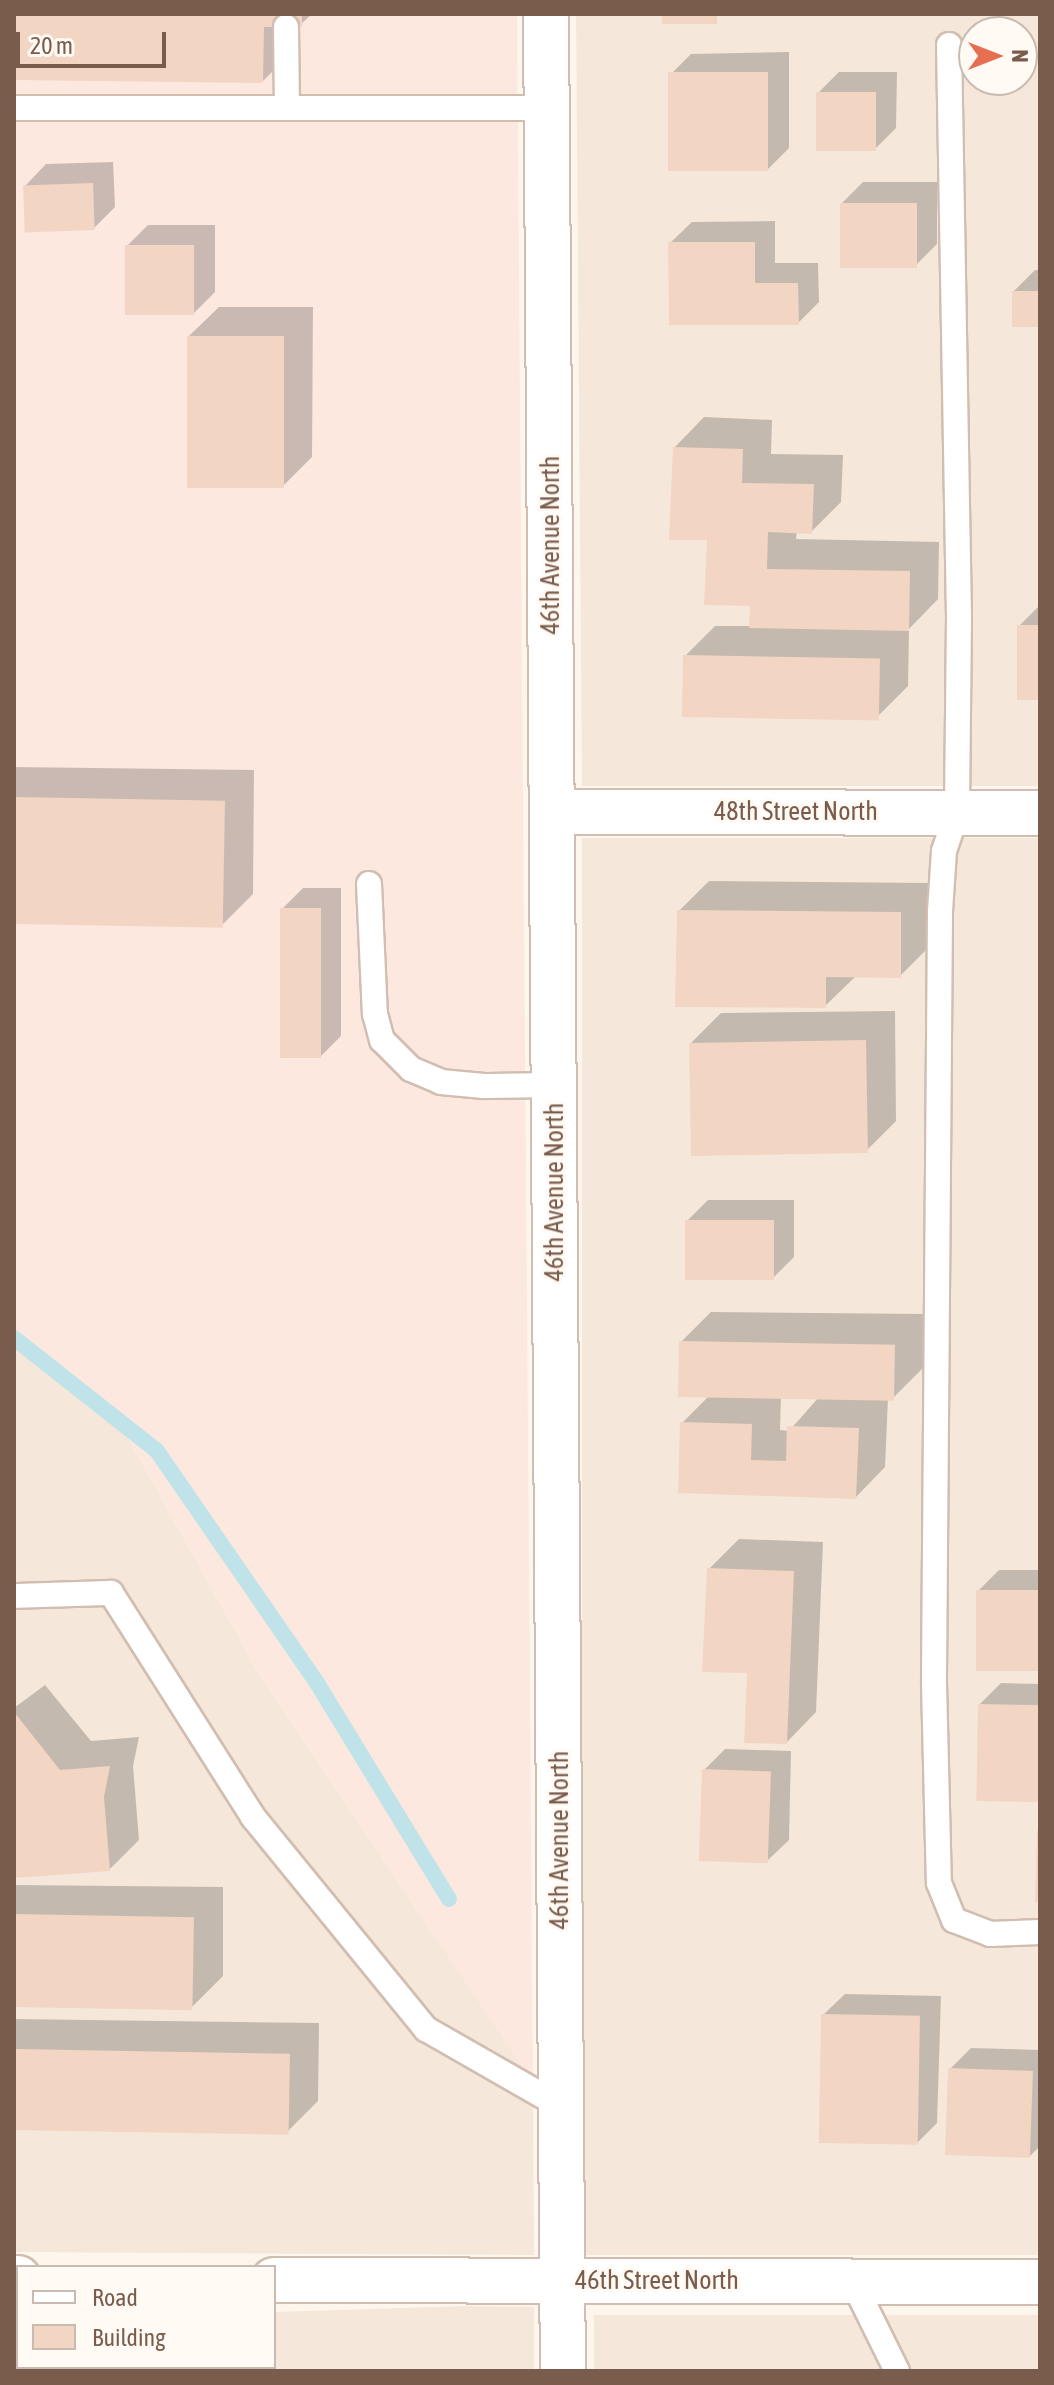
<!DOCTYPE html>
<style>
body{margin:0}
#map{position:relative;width:1054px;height:2385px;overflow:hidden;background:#fdf6ec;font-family:"Asap Condensed",sans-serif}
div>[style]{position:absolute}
.residential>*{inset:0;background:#f5e8da;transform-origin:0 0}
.commercial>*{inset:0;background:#fde8e0}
.shadow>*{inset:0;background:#0003}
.stream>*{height:16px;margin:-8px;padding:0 8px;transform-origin:8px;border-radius:8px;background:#bfe3e8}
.building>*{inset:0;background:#f3d5c3;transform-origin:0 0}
.roads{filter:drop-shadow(2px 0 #d1beb0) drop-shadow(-2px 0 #d1beb0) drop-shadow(0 2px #d1beb0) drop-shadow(0 -2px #d1beb0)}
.lane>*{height:24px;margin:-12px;padding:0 12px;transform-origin:12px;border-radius:12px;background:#fff}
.street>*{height:44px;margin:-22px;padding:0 22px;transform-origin:22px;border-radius:22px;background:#fff}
.secondary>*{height:44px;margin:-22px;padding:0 22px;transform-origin:22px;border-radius:22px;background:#fff}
span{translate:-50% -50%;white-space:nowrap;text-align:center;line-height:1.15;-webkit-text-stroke:6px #fffaf3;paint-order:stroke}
.street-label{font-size:26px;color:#7a5c4d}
.frame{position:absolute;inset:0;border:16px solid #7a5c4d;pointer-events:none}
.legend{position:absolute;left:16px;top:2265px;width:260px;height:104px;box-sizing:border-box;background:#fffaf3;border:2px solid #cabbb1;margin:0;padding:10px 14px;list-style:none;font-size:24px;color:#7a5c4d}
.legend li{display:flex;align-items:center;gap:16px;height:40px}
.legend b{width:40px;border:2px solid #cabbb1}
.north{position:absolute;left:958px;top:16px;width:80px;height:80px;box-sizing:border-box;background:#fffaf3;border:2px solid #cabbb1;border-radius:50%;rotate:90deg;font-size:22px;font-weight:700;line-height:32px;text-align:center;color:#7a5c4d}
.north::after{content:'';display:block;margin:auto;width:28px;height:36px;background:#e76f51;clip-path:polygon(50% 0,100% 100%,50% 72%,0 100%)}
.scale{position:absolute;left:16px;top:32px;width:150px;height:36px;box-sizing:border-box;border:4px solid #7a5c4d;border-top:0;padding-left:10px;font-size:24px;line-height:28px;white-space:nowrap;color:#7a5c4d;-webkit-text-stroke:6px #fffaf3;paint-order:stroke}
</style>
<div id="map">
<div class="residential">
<i style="clip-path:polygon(evenodd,576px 14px,1040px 14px,1040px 786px,582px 786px,576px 14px,974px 32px,1022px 32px,1022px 80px,974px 80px,974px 32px)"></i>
<i style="left:582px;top:838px;width:458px;height:1417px"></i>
<i style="clip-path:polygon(14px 1345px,115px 1414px,260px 1675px,533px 2082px,534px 2255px,14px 2252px)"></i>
<i style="clip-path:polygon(466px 2306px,534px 2307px,534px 2371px,14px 2371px,14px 2319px,18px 2319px,18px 2367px,274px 2367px,274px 2312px)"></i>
<i style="left:594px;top:2315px;width:446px;height:56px"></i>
</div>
<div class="commercial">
<i style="clip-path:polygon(14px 14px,517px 14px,533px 2082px,260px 1675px,115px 1414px,14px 1345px)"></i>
</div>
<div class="shadow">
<i style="clip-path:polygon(14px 14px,312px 14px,300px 25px,299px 45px,263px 81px,14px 78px)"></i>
<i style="clip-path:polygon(789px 52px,789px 148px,767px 170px,670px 75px,691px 54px)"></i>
<i style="clip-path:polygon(839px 72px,897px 72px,896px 128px,875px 149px,818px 93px)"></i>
<i style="clip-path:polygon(113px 162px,115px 207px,94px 228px,25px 186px,46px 164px)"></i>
<i style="clip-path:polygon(863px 182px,937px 182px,937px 244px,915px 266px,842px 203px)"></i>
<i style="clip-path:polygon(775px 221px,775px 263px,818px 263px,819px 302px,798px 323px,670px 243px,692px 222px)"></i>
<i style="clip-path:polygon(148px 225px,215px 225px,215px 292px,194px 313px,127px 246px)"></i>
<i style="clip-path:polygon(1035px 270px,1040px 270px,1040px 325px,1014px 291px)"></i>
<i style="clip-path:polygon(219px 307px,313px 307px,312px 457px,282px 487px,189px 336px)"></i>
<i style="clip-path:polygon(704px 417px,772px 420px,771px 454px,843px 455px,841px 502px,811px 532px,797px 531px,796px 539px,939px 542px,938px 599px,909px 629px,908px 686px,878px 716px,685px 656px,715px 626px,751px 626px,752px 604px,709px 538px,675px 447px)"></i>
<i style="clip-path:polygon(1040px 605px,1040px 698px,1019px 626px)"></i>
<i style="clip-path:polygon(14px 767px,254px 770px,253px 894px,223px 924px,14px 922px)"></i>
<i style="clip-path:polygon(709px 881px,930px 883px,930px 946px,900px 976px,855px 977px,825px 1006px,679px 911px)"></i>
<i style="clip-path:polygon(303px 888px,341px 888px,341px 1036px,320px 1057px,282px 909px)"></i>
<i style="clip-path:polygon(895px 1011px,896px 1121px,866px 1151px,691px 1043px,721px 1013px)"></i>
<i style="clip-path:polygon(708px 1200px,794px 1200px,794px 1257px,773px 1278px,687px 1221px)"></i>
<i style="clip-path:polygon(evenodd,711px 1312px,924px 1314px,923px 1368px,893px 1398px,888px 1398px,885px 1467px,856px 1497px,680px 1491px,682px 1423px,709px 1396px,681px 1342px,711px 1312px,781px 1396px,819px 1397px,789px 1431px,780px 1430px,781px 1396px)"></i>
<i style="clip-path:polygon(739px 1539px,823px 1542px,816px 1712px,787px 1742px,749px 1671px,709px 1569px)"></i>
<i style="clip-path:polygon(999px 1570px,1040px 1570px,1040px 1670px,978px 1591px)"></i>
<i style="clip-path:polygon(1001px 1683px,1040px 1684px,1040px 1799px,980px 1704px)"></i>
<i style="clip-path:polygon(45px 1685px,91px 1741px,139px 1737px,133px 1766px,139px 1840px,110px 1869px,14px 1876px,14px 1708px)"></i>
<i style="clip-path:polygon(725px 1749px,791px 1751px,789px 1840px,767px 1861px,704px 1770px)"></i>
<i style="clip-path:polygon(14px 1885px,223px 1887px,223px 1976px,193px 2006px,14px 2006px)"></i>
<i style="clip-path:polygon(845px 1994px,941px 1996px,937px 2123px,916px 2144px,823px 2015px)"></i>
<i style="clip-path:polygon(14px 2019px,319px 2023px,318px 2101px,288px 2131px,14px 2128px)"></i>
<i style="clip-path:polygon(971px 2048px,1040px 2050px,1040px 2146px,1029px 2157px,950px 2069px)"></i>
</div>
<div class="stream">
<i style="left:14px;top:1338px;width:182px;rotate:38.3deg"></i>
<i style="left:157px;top:1451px;width:282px;rotate:55.4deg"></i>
<i style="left:317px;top:1683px;width:253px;rotate:58.6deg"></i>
</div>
<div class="building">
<i style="clip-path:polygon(14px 14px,302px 14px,302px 27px,264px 27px,263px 83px,14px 80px)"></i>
<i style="left:662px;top:14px;width:55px;height:10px"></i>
<i style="left:768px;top:72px;width:99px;height:100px;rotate:90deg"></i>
<i style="left:816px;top:92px;width:60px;height:59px"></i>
<i style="left:93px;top:183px;width:47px;height:70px;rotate:88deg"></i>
<i style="left:840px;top:203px;width:77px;height:65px"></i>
<i style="clip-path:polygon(668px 242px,755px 242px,755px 283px,798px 283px,799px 325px,669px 325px)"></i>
<i style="left:125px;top:245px;width:69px;height:70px"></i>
<i style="left:1012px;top:291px;width:28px;height:36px"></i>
<i style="left:187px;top:336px;width:97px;height:152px"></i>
<i style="clip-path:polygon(673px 447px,743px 449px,742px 483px,814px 484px,812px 534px,768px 532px,767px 569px,910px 571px,909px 631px,749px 628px,750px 606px,704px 605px,707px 540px,669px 540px)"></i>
<i style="left:1017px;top:625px;width:23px;height:75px"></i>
<i style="left:683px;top:655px;width:197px;height:62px;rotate:1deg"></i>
<i style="left:14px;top:797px;width:211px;height:127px;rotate:1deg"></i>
<i style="left:280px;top:908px;width:41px;height:150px"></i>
<i style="clip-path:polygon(677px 910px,901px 912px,901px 978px,826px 977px,826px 1008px,675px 1007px)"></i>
<i style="left:866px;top:1040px;width:113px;height:177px;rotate:89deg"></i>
<i style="left:685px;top:1220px;width:89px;height:60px"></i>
<i style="left:679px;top:1341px;width:216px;height:56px;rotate:1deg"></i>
<i style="clip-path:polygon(680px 1422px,752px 1424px,751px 1460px,786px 1461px,787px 1426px,859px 1428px,856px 1499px,678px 1493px)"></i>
<i style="clip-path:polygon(707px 1568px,794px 1571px,787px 1744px,744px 1743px,747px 1673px,702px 1672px)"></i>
<i style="left:976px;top:1590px;width:64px;height:81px"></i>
<i style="left:978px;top:1704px;width:62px;height:97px;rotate:1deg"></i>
<i style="clip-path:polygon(14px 1712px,60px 1770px,110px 1766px,104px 1797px,110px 1871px,14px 1878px)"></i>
<i style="left:702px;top:1769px;width:69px;height:92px;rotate:2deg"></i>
<i style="clip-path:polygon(1037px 1830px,1040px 1830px,1040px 1903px,1035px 1902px)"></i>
<i style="left:14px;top:1914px;width:180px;height:93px;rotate:1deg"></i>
<i style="left:821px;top:2014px;width:99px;height:129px;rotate:1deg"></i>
<i style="left:14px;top:2049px;width:276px;height:81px;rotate:1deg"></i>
<i style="left:948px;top:2068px;width:85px;height:87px;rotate:2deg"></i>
</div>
<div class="roads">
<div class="lane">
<i style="left:286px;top:27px;width:80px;rotate:89.3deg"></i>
<i style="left:949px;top:45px;width:572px;rotate:89deg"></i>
<i style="left:959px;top:617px;width:196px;rotate:90.6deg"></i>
<i style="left:957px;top:813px;width:40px;rotate:108.9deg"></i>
<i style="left:944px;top:851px;width:61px;rotate:93.8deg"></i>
<i style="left:940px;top:912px;width:771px;rotate:90.45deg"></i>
<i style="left:934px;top:1683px;width:200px;rotate:88.6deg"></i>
<i style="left:939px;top:1883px;width:40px;rotate:68deg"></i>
<i style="left:954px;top:1920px;width:39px;rotate:21deg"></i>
<i style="left:990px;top:1934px;width:50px;rotate:-2.3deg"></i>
<i style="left:14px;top:108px;width:533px"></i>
<i style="left:369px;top:884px;width:130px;rotate:87.4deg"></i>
<i style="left:375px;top:1014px;width:27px;rotate:75deg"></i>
<i style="left:382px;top:1040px;width:41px;rotate:45deg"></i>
<i style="left:411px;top:1069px;width:33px;rotate:23deg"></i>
<i style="left:441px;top:1082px;width:43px;rotate:5.3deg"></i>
<i style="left:484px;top:1086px;width:70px;rotate:-0.8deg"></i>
<i style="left:14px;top:1596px;width:97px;rotate:-1.8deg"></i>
<i style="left:111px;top:1593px;width:265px;rotate:57.6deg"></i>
<i style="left:253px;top:1817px;width:274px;rotate:50.8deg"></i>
<i style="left:426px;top:2029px;width:157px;rotate:29.8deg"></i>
<i style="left:853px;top:2282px;width:99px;rotate:63.7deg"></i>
</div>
<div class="street">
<i style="left:553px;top:812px;width:487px;rotate:0.1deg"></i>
</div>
<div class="secondary">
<i style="left:546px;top:14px;width:2357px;rotate:89.59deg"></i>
<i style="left:14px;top:2278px;width:4px"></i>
<i style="left:274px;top:2280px;width:766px;rotate:0.15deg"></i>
</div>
</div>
<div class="street-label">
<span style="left:551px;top:545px;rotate:-90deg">46th Avenue North</span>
<span style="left:796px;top:812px">48th Street North</span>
<span style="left:555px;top:1192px;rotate:-90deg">46th Avenue North</span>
<span style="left:560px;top:1840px;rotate:-90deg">46th Avenue North</span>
<span style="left:657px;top:2281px">46th Street North</span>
</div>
<div class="frame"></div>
<ul class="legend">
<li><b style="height:10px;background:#fff"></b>Road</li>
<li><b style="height:22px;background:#f3d5c3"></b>Building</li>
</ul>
<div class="north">N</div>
<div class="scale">20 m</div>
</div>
